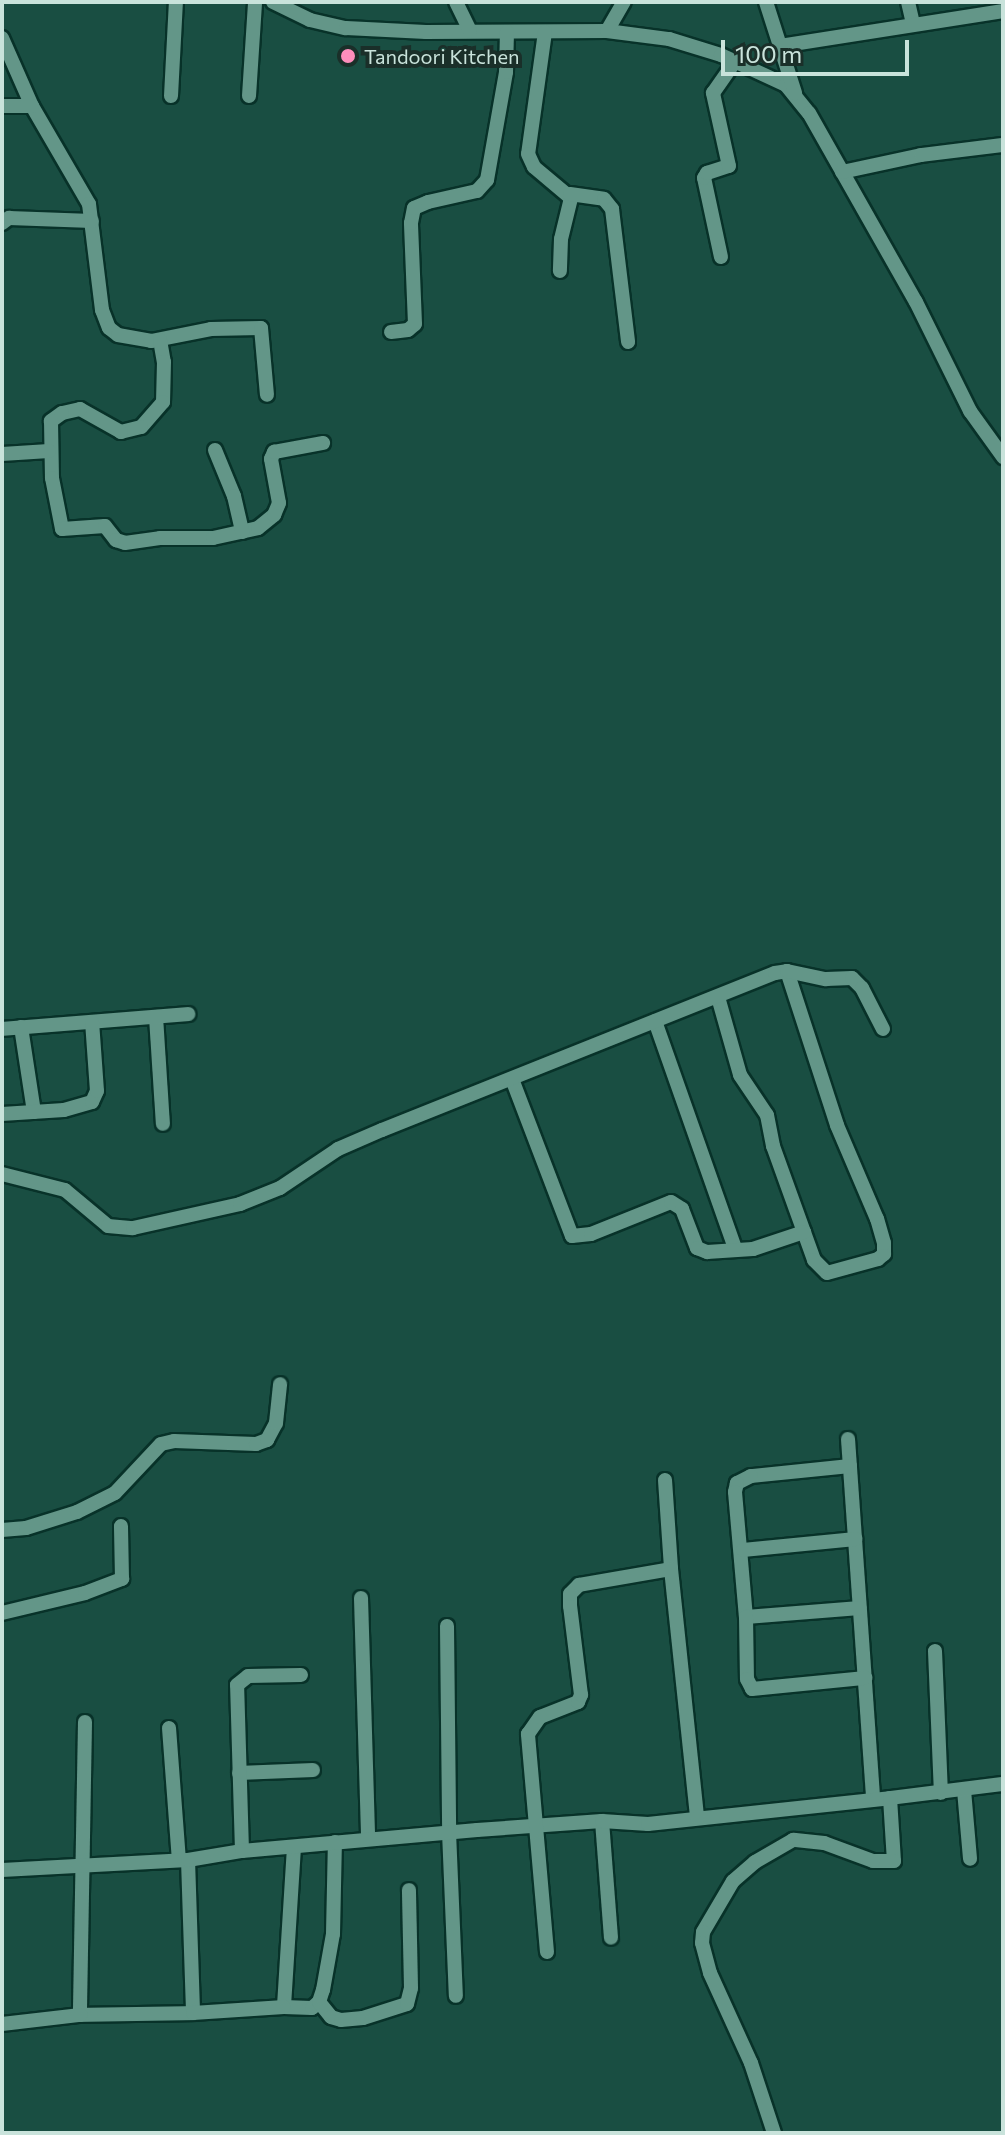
<!DOCTYPE html>
<style>
body{margin:0}
#map{position:relative;width:1005px;height:2135px;overflow:hidden;background:#194e42;font-family:Commissioner,sans-serif}
div>[style]{position:absolute}
.roads{filter:drop-shadow(2px 0 #083229) drop-shadow(-2px 0 #083229) drop-shadow(0 2px #083229) drop-shadow(0 -2px #083229)}
.minor>*{height:14px;margin:-7px;padding:0 7px;transform-origin:7px;border-radius:7px;background:#639688}
.dots>*{width:22px;height:22px;translate:-50% -50%;box-sizing:border-box;border:4px solid #1a2f29;border-radius:50%}
span{translate:-50% -50%;white-space:nowrap;text-align:center;line-height:1.15;-webkit-text-stroke:8px #1a2f29;paint-order:stroke}
.poi-label{font-size:20px;color:#c9e3db}
.left{translate:0 -50%;text-align:left}
.frame{position:absolute;inset:0;border:4px solid #c9e3db;pointer-events:none}
.scale{position:absolute;left:721px;top:40px;width:188px;height:36px;box-sizing:border-box;border:4px solid #c9e3db;border-top:0;padding-left:10px;font-size:24px;line-height:28px;white-space:nowrap;color:#c9e3db;-webkit-text-stroke:6px #1a2f29;paint-order:stroke}
</style>
<div id="map">
<div class="roads">
<div class="minor">
<i style="left:273px;top:2px;width:41px;rotate:25.9deg"></i>
<i style="left:310px;top:20px;width:37px;rotate:13deg"></i>
<i style="left:346px;top:28px;width:80px;rotate:2.9deg"></i>
<i style="left:426px;top:32px;width:181px;rotate:-0.3deg"></i>
<i style="left:607px;top:31px;width:63px;rotate:7.4deg"></i>
<i style="left:669px;top:39px;width:54px;rotate:17.1deg"></i>
<i style="left:721px;top:55px;width:72px;rotate:24.8deg"></i>
<i style="left:786px;top:85px;width:36px;rotate:51deg"></i>
<i style="left:809px;top:113px;width:217px;rotate:60.5deg"></i>
<i style="left:916px;top:302px;width:122px;rotate:63.6deg"></i>
<i style="left:970px;top:411px;width:57px;rotate:54.3deg"></i>
<i style="left:456px;top:2px;width:32px;rotate:64deg"></i>
<i style="left:766px;top:2px;width:96px;rotate:72.3deg"></i>
<i style="left:908px;top:2px;width:23px;rotate:77deg"></i>
<i style="left:607px;top:31px;width:34px;rotate:-60deg"></i>
<i style="left:545px;top:32px;width:123px;rotate:97.9deg"></i>
<i style="left:528px;top:154px;width:14px;rotate:65deg"></i>
<i style="left:534px;top:167px;width:48px;rotate:40deg"></i>
<i style="left:571px;top:198px;width:42px;rotate:103.7deg"></i>
<i style="left:561px;top:239px;width:32px;rotate:92deg"></i>
<i style="left:2px;top:38px;width:74px;rotate:66.2deg"></i>
<i style="left:32px;top:106px;width:113px;rotate:59.8deg"></i>
<i style="left:89px;top:204px;width:107px;rotate:83deg"></i>
<i style="left:102px;top:310px;width:19px;rotate:69deg"></i>
<i style="left:109px;top:328px;width:11px;rotate:38deg"></i>
<i style="left:118px;top:335px;width:34px;rotate:10deg"></i>
<i style="left:151px;top:341px;width:61px;rotate:-11.3deg"></i>
<i style="left:211px;top:329px;width:50px;rotate:-1.1deg"></i>
<i style="left:261px;top:328px;width:67px;rotate:84.9deg"></i>
<i style="left:780px;top:46px;width:226px;rotate:-8.9deg"></i>
<i style="left:171px;top:96px;width:94px;rotate:-87deg"></i>
<i style="left:249px;top:96px;width:94px;rotate:-86.3deg"></i>
<i style="left:2px;top:106px;width:30px"></i>
<i style="left:842px;top:172px;width:81px;rotate:-12.1deg"></i>
<i style="left:921px;top:155px;width:83px;rotate:-7deg"></i>
<i style="left:570px;top:194px;width:34px;rotate:8deg"></i>
<i style="left:604px;top:199px;width:13px;rotate:51deg"></i>
<i style="left:612px;top:209px;width:134px;rotate:83.1deg"></i>
<i style="left:2px;top:223px;width:9px;rotate:-36deg"></i>
<i style="left:9px;top:218px;width:83px;rotate:2.1deg"></i>
<i style="left:721px;top:257px;width:81px;rotate:-102.1deg"></i>
<i style="left:704px;top:178px;width:6px;rotate:-59deg"></i>
<i style="left:707px;top:173px;width:23px;rotate:-18deg"></i>
<i style="left:729px;top:166px;width:75px;rotate:-102.4deg"></i>
<i style="left:713px;top:93px;width:39px;rotate:-55deg"></i>
<i style="left:391px;top:332px;width:17px;rotate:-7deg"></i>
<i style="left:408px;top:330px;width:9px;rotate:-41deg"></i>
<i style="left:415px;top:324px;width:101px;rotate:-92.3deg"></i>
<i style="left:411px;top:223px;width:15px;rotate:-79deg"></i>
<i style="left:414px;top:208px;width:15px;rotate:-23deg"></i>
<i style="left:428px;top:202px;width:50px;rotate:-12.7deg"></i>
<i style="left:477px;top:191px;width:15px;rotate:-48deg"></i>
<i style="left:487px;top:180px;width:110px;rotate:-80deg"></i>
<i style="left:506px;top:72px;width:40px;rotate:-88.6deg"></i>
<i style="left:160px;top:340px;width:22px;rotate:80deg"></i>
<i style="left:164px;top:362px;width:40px;rotate:91.4deg"></i>
<i style="left:163px;top:402px;width:33px;rotate:131deg"></i>
<i style="left:141px;top:427px;width:21px;rotate:166deg"></i>
<i style="left:121px;top:432px;width:47px;rotate:-150.7deg"></i>
<i style="left:80px;top:409px;width:18px;rotate:167deg"></i>
<i style="left:62px;top:413px;width:14px;rotate:144deg"></i>
<i style="left:51px;top:421px;width:57px;rotate:89deg"></i>
<i style="left:52px;top:478px;width:52px;rotate:78.9deg"></i>
<i style="left:62px;top:529px;width:43px;rotate:-4deg"></i>
<i style="left:105px;top:526px;width:18px;rotate:52deg"></i>
<i style="left:116px;top:540px;width:9px;rotate:18deg"></i>
<i style="left:125px;top:543px;width:35px;rotate:-8deg"></i>
<i style="left:160px;top:538px;width:53px"></i>
<i style="left:213px;top:538px;width:46px;rotate:-12.5deg"></i>
<i style="left:258px;top:528px;width:21px;rotate:-39deg"></i>
<i style="left:274px;top:515px;width:13px;rotate:-67deg"></i>
<i style="left:279px;top:503px;width:45px;rotate:-100.3deg"></i>
<i style="left:271px;top:459px;width:8px;rotate:-67deg"></i>
<i style="left:274px;top:452px;width:50px;rotate:-10.4deg"></i>
<i style="left:215px;top:450px;width:50px;rotate:67.6deg"></i>
<i style="left:234px;top:496px;width:37px;rotate:77deg"></i>
<i style="left:2px;top:454px;width:47px;rotate:-3.7deg"></i>
<i style="left:718px;top:997px;width:81px;rotate:74.2deg"></i>
<i style="left:740px;top:1075px;width:48px;rotate:56deg"></i>
<i style="left:767px;top:1115px;width:32px;rotate:79deg"></i>
<i style="left:773px;top:1146px;width:121px;rotate:70.2deg"></i>
<i style="left:814px;top:1260px;width:18px;rotate:45deg"></i>
<i style="left:827px;top:1273px;width:53px;rotate:-15.4deg"></i>
<i style="left:878px;top:1259px;width:8px;rotate:-40deg"></i>
<i style="left:884px;top:1254px;width:11px;rotate:-90deg"></i>
<i style="left:884px;top:1243px;width:25px;rotate:-106deg"></i>
<i style="left:877px;top:1219px;width:102px;rotate:-113.1deg"></i>
<i style="left:837px;top:1125px;width:162px;rotate:-108deg"></i>
<i style="left:156px;top:1017px;width:107px;rotate:86.3deg"></i>
<i style="left:655px;top:1021px;width:241px;rotate:70.6deg"></i>
<i style="left:21px;top:1027px;width:86px;rotate:81.3deg"></i>
<i style="left:2px;top:1029px;width:187px;rotate:-4.6deg"></i>
<i style="left:512px;top:1079px;width:168px;rotate:69.1deg"></i>
<i style="left:572px;top:1236px;width:19px;rotate:-6deg"></i>
<i style="left:591px;top:1234px;width:86px;rotate:-21.8deg"></i>
<i style="left:671px;top:1202px;width:13px;rotate:32deg"></i>
<i style="left:682px;top:1209px;width:42px;rotate:69deg"></i>
<i style="left:697px;top:1248px;width:11px;rotate:22deg"></i>
<i style="left:707px;top:1252px;width:46px;rotate:-3.7deg"></i>
<i style="left:753px;top:1249px;width:54px;rotate:-18.4deg"></i>
<i style="left:2px;top:1114px;width:62px;rotate:-3.7deg"></i>
<i style="left:64px;top:1110px;width:29px;rotate:-16deg"></i>
<i style="left:92px;top:1102px;width:12px;rotate:-66deg"></i>
<i style="left:97px;top:1091px;width:69px;rotate:-94.1deg"></i>
<i style="left:2px;top:1174px;width:65px;rotate:14.3deg"></i>
<i style="left:65px;top:1190px;width:56px;rotate:39.9deg"></i>
<i style="left:108px;top:1226px;width:25px;rotate:5deg"></i>
<i style="left:133px;top:1228px;width:110px;rotate:-12.6deg"></i>
<i style="left:240px;top:1204px;width:43px;rotate:-21.8deg"></i>
<i style="left:280px;top:1188px;width:70px;rotate:-33.9deg"></i>
<i style="left:338px;top:1149px;width:48px;rotate:-23.4deg"></i>
<i style="left:382px;top:1130px;width:423px;rotate:-21.8deg"></i>
<i style="left:775px;top:973px;width:12px;rotate:-9deg"></i>
<i style="left:787px;top:971px;width:40px;rotate:12deg"></i>
<i style="left:826px;top:979px;width:26px;rotate:-2deg"></i>
<i style="left:852px;top:978px;width:14px;rotate:45deg"></i>
<i style="left:862px;top:988px;width:46px;rotate:62.9deg"></i>
<i style="left:848px;top:1439px;width:361px;rotate:86deg"></i>
<i style="left:850px;top:1466px;width:100px;rotate:174.2deg"></i>
<i style="left:751px;top:1476px;width:16px;rotate:153deg"></i>
<i style="left:737px;top:1483px;width:9px;rotate:103deg"></i>
<i style="left:735px;top:1492px;width:125px;rotate:85deg"></i>
<i style="left:746px;top:1617px;width:114px;rotate:-4.5deg"></i>
<i style="left:665px;top:1480px;width:89px;rotate:86.1deg"></i>
<i style="left:2px;top:1530px;width:24px;rotate:-5deg"></i>
<i style="left:26px;top:1528px;width:53px;rotate:-17.4deg"></i>
<i style="left:77px;top:1512px;width:42px;rotate:-26.6deg"></i>
<i style="left:115px;top:1493px;width:67px;rotate:-46.8deg"></i>
<i style="left:161px;top:1444px;width:13px;rotate:-13deg"></i>
<i style="left:174px;top:1441px;width:82px;rotate:2.1deg"></i>
<i style="left:256px;top:1444px;width:12px;rotate:-20deg"></i>
<i style="left:267px;top:1440px;width:19px;rotate:-62deg"></i>
<i style="left:276px;top:1423px;width:39px;rotate:-84deg"></i>
<i style="left:743px;top:1550px;width:113px;rotate:-5.6deg"></i>
<i style="left:361px;top:1598px;width:240px;rotate:88.3deg"></i>
<i style="left:2px;top:1613px;width:85px;rotate:-13.5deg"></i>
<i style="left:85px;top:1593px;width:40px;rotate:-21deg"></i>
<i style="left:122px;top:1579px;width:53px;rotate:-91.1deg"></i>
<i style="left:746px;top:1617px;width:62px;rotate:89.1deg"></i>
<i style="left:747px;top:1679px;width:11px;rotate:63deg"></i>
<i style="left:752px;top:1689px;width:114px;rotate:-5.6deg"></i>
<i style="left:447px;top:1626px;width:206px;rotate:89.4deg"></i>
<i style="left:449px;top:1832px;width:164px;rotate:87.6deg"></i>
<i style="left:935px;top:1651px;width:142px;rotate:87.6deg"></i>
<i style="left:85px;top:1722px;width:293px;rotate:91deg"></i>
<i style="left:80px;top:2015px;width:113px;rotate:-1deg"></i>
<i style="left:169px;top:1728px;width:132px;rotate:85.7deg"></i>
<i style="left:239px;top:1773px;width:74px;rotate:-2.3deg"></i>
<i style="left:964px;top:1790px;width:69px;rotate:85deg"></i>
<i style="left:890px;top:1798px;width:114px;rotate:-7.1deg"></i>
<i style="left:602px;top:1821px;width:117px;rotate:85.6deg"></i>
<i style="left:294px;top:1847px;width:160px;rotate:93.6deg"></i>
<i style="left:284px;top:2007px;width:28px;rotate:2deg"></i>
<i style="left:312px;top:2008px;width:9px;rotate:-41deg"></i>
<i style="left:319px;top:2002px;width:13px;rotate:-72deg"></i>
<i style="left:323px;top:1990px;width:57px;rotate:-79.9deg"></i>
<i style="left:333px;top:1934px;width:92px;rotate:-88.8deg"></i>
<i style="left:242px;top:1851px;width:166px;rotate:-91.7deg"></i>
<i style="left:237px;top:1685px;width:14px;rotate:-39deg"></i>
<i style="left:248px;top:1676px;width:53px;rotate:-1.1deg"></i>
<i style="left:188px;top:1860px;width:153px;rotate:88.1deg"></i>
<i style="left:193px;top:2013px;width:91px;rotate:-3.8deg"></i>
<i style="left:2px;top:1870px;width:186px;rotate:-3.1deg"></i>
<i style="left:188px;top:1860px;width:55px;rotate:-9.5deg"></i>
<i style="left:242px;top:1851px;width:236px;rotate:-5.1deg"></i>
<i style="left:477px;top:1830px;width:125px;rotate:-4.1deg"></i>
<i style="left:602px;top:1821px;width:46px;rotate:3.7deg"></i>
<i style="left:648px;top:1824px;width:243px;rotate:-6.1deg"></i>
<i style="left:890px;top:1798px;width:63px;rotate:86.4deg"></i>
<i style="left:894px;top:1861px;width:21px;rotate:180deg"></i>
<i style="left:873px;top:1861px;width:52px;rotate:-159.8deg"></i>
<i style="left:824px;top:1843px;width:31px;rotate:-174deg"></i>
<i style="left:793px;top:1840px;width:44px;rotate:149.9deg"></i>
<i style="left:755px;top:1862px;width:29px;rotate:139deg"></i>
<i style="left:733px;top:1881px;width:59px;rotate:120.5deg"></i>
<i style="left:703px;top:1932px;width:11px;rotate:95deg"></i>
<i style="left:702px;top:1943px;width:31px;rotate:75deg"></i>
<i style="left:710px;top:1973px;width:99px;rotate:65.5deg"></i>
<i style="left:751px;top:2063px;width:74px;rotate:71.8deg"></i>
<i style="left:547px;top:1952px;width:219px;rotate:-95deg"></i>
<i style="left:528px;top:1734px;width:21px;rotate:-55deg"></i>
<i style="left:540px;top:1717px;width:41px;rotate:-21.5deg"></i>
<i style="left:578px;top:1702px;width:8px;rotate:-67deg"></i>
<i style="left:581px;top:1695px;width:90px;rotate:-97deg"></i>
<i style="left:570px;top:1606px;width:12px;rotate:-90deg"></i>
<i style="left:570px;top:1594px;width:13px;rotate:-45deg"></i>
<i style="left:579px;top:1585px;width:93px;rotate:-9.9deg"></i>
<i style="left:671px;top:1569px;width:250px;rotate:84deg"></i>
<i style="left:319px;top:2002px;width:19px;rotate:51deg"></i>
<i style="left:331px;top:2017px;width:10px;rotate:17deg"></i>
<i style="left:341px;top:2020px;width:22px;rotate:-5deg"></i>
<i style="left:363px;top:2018px;width:46px;rotate:-17.7deg"></i>
<i style="left:407px;top:2004px;width:16px;rotate:-76deg"></i>
<i style="left:411px;top:1988px;width:98px;rotate:-91.2deg"></i>
<i style="left:2px;top:2024px;width:79px;rotate:-6.6deg"></i>
</div>
</div>
<div class="dots">
<i style="left:348px;top:56px;background:#fe8ebc"></i>
</div>
<div class="poi-label">
<span class="left" style="left:364px;top:56px">Tandoori Kitchen</span>
</div>
<div class="frame"></div>
<div class="scale">100 m</div>
</div>
